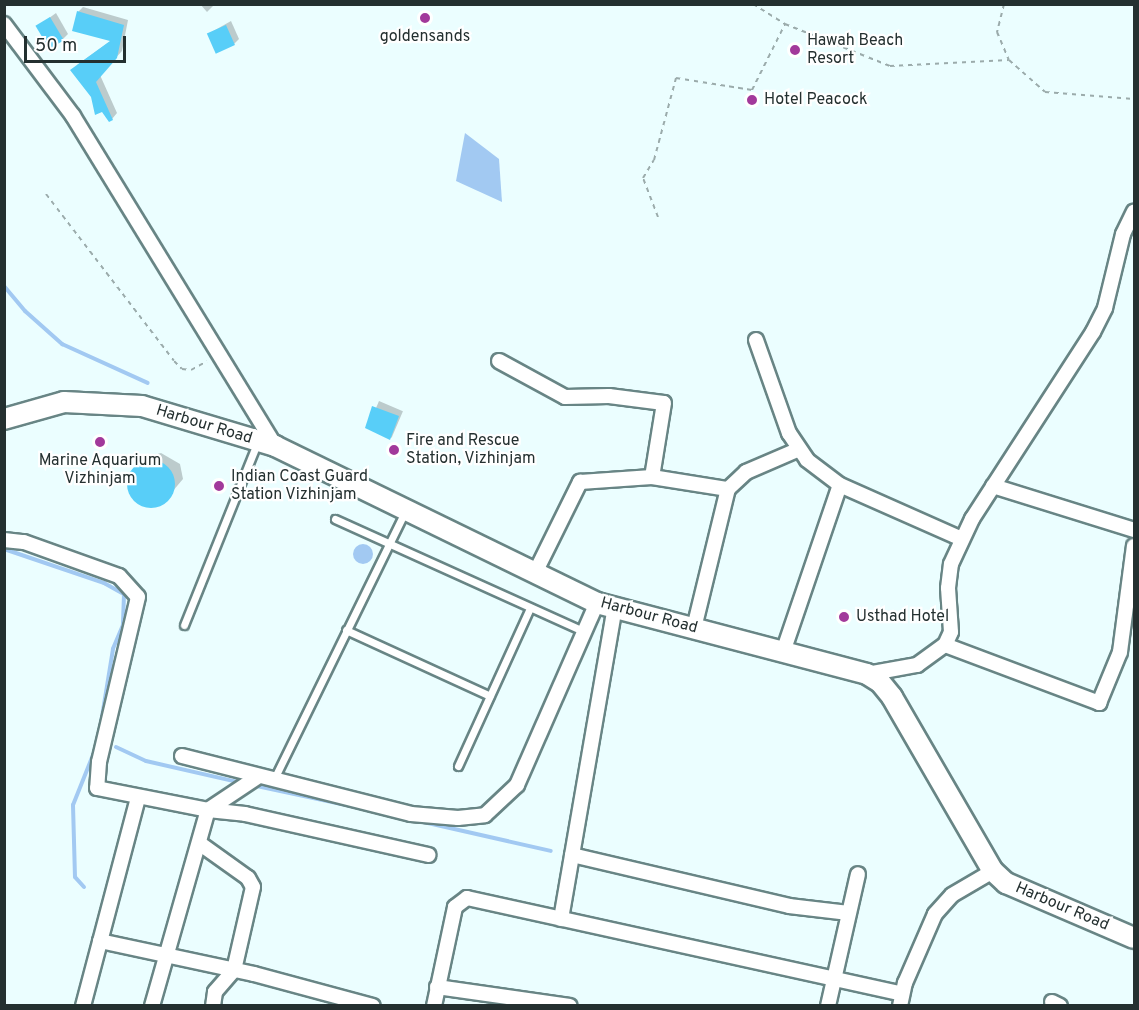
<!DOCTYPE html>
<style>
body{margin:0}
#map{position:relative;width:1139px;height:1010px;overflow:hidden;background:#ebfeff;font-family:Overpass,sans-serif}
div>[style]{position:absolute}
.water>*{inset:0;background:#a2c9f2}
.round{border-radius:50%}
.shadow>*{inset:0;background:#0003;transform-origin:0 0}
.stream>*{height:4px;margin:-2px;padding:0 2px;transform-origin:2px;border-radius:2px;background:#a2c9f2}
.building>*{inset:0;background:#58cef8;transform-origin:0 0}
.path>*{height:2px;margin-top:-1px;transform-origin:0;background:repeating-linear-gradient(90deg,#9babab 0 4.5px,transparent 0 9px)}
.roads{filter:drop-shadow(2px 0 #688585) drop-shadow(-2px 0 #688585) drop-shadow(0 2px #688585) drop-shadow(0 -2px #688585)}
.lane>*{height:7px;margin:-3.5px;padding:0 3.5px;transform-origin:3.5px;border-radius:3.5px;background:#fff}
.street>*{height:14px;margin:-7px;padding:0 7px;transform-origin:7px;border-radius:7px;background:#fff}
.secondary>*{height:20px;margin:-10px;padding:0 10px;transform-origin:10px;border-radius:10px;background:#fff}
.dots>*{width:16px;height:16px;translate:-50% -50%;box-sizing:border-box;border:3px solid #fff;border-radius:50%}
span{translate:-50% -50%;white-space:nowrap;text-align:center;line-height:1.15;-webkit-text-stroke:4.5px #fff;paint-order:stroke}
.poi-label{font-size:16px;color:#243030}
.left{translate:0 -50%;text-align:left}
.street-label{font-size:16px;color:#243030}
.frame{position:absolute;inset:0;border:6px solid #243030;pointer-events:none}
.scale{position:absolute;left:24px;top:36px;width:102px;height:27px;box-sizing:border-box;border:3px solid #243030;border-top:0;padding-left:8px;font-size:18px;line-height:21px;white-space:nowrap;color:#243030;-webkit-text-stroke:4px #fff;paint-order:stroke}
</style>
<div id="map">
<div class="water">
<i style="clip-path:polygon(465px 133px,499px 159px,502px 202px,456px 181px)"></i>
<i class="round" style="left:353px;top:544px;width:20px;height:20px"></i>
</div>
<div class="shadow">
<i style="clip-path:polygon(200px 4px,215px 4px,207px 12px)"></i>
<i style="clip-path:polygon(83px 7px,128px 20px,122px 51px,100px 75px,117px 113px,112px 119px,92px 97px,77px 65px,112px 40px,78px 12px)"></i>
<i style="clip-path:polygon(56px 13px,68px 34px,63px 39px,38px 26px)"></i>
<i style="clip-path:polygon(231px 21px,239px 39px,234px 44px,208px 34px)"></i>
<i style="left:379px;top:401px;width:26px;height:29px;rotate:23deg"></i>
<i style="clip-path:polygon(161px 453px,180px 464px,183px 479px,161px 505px,147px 507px,134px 499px,130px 478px,147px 457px)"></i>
</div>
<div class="stream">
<i style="left:4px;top:286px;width:33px;rotate:50deg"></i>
<i style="left:25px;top:311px;width:50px;rotate:41.7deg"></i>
<i style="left:62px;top:344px;width:94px;rotate:24.4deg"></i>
<i style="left:4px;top:549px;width:106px;rotate:18.8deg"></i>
<i style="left:104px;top:583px;width:23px;rotate:29deg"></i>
<i style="left:124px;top:594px;width:31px;rotate:92deg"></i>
<i style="left:123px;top:625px;width:26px;rotate:113deg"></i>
<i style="left:113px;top:649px;width:87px;rotate:99.2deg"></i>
<i style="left:116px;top:747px;width:33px;rotate:25deg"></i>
<i style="left:146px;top:761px;width:98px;rotate:12.9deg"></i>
<i style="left:252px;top:785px;width:125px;rotate:12deg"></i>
<i style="left:419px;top:821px;width:135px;rotate:12.8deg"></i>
<i style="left:84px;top:887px;width:13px;rotate:-132deg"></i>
<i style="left:75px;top:877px;width:72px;rotate:-91.6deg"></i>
<i style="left:73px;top:805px;width:65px;rotate:-68.2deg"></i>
</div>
<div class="building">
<i style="clip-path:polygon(77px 11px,124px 25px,117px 58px,96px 82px,113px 120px,109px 122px,102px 112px,95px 115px,91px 97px,70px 70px,110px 41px,72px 31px)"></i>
<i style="left:50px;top:17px;width:27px;height:17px;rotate:59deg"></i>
<i style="left:226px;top:25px;width:22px;height:21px;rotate:66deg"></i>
<i style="clip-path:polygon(372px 406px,399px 416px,390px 440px,365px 428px)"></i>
<i class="round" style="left:127px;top:460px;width:48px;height:48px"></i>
</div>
<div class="path">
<i style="left:753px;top:4px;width:38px;rotate:32deg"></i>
<i style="left:785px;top:24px;width:113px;rotate:21.8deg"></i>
<i style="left:890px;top:66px;width:119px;rotate:-2.9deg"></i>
<i style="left:1004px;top:4px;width:29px;rotate:104deg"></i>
<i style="left:997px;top:32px;width:30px;rotate:67deg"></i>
<i style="left:1009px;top:60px;width:48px;rotate:41.6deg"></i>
<i style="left:1045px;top:92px;width:89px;rotate:4.5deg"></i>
<i style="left:46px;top:194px;width:210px;rotate:52.5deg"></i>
<i style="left:174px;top:361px;width:11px;rotate:45deg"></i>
<i style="left:182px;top:369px;width:9px;rotate:6deg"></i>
<i style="left:191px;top:370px;width:18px;rotate:-29deg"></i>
<i style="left:658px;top:217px;width:42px;rotate:-111deg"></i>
<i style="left:643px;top:178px;width:21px;rotate:-59deg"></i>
<i style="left:654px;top:160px;width:85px;rotate:-75deg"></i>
<i style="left:676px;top:78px;width:77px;rotate:9deg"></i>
<i style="left:752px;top:90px;width:74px;rotate:-63.4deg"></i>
</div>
<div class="roads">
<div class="lane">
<i style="left:335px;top:519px;width:274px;rotate:24.3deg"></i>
<i style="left:184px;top:625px;width:196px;rotate:-68.1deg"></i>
<i style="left:346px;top:630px;width:158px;rotate:24.6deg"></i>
<i style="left:458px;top:766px;width:174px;rotate:-65.5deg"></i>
<i style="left:273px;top:781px;width:301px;rotate:-63.9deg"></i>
</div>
<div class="street">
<i style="left:4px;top:24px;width:115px;rotate:53.1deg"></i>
<i style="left:73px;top:116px;width:387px;rotate:58.5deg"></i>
<i style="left:756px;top:340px;width:99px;rotate:70.5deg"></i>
<i style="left:789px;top:433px;width:32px;rotate:56deg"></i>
<i style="left:807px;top:460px;width:41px;rotate:37.1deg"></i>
<i style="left:840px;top:485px;width:133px;rotate:23.9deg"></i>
<i style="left:499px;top:361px;width:75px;rotate:28.6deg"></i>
<i style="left:565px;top:397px;width:44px;rotate:-1.3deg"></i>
<i style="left:609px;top:396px;width:55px;rotate:7.3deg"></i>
<i style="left:664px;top:403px;width:75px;rotate:99.2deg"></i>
<i style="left:993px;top:486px;width:148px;rotate:17.3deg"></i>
<i style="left:4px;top:540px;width:20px;rotate:6deg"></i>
<i style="left:24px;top:542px;width:101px;rotate:19.7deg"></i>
<i style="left:119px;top:576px;width:28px;rotate:48deg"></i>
<i style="left:138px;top:597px;width:170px;rotate:103.3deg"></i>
<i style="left:99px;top:762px;width:26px;rotate:94deg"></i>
<i style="left:97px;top:788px;width:113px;rotate:11.2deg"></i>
<i style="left:208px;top:810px;width:37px;rotate:6deg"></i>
<i style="left:245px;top:814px;width:188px;rotate:12.6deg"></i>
<i style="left:535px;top:573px;width:102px;rotate:-63.7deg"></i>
<i style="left:580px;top:482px;width:72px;rotate:-4deg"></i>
<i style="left:652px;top:477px;width:77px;rotate:9deg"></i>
<i style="left:694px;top:628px;width:143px;rotate:-76.3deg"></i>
<i style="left:728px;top:489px;width:25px;rotate:-43deg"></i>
<i style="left:746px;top:472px;width:56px;rotate:-23.3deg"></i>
<i style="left:945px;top:645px;width:165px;rotate:20.6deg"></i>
<i style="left:1099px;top:703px;width:55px;rotate:-67.6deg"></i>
<i style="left:1120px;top:652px;width:107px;rotate:-82.5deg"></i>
<i style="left:783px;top:652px;width:176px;rotate:-71.2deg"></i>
<i style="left:867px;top:674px;width:51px;rotate:-10.2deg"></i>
<i style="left:917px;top:665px;width:34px;rotate:-36deg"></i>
<i style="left:945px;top:645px;width:14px;rotate:-65deg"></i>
<i style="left:951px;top:632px;width:44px;rotate:-93.9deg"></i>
<i style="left:948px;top:588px;width:24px;rotate:-83deg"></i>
<i style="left:951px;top:564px;width:50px;rotate:-65deg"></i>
<i style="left:972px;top:519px;width:223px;rotate:-57.1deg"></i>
<i style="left:1093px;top:332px;width:27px;rotate:-63deg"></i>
<i style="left:1105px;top:308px;width:76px;rotate:-76.3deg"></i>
<i style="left:1123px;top:234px;width:25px;rotate:-64deg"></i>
<i style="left:182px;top:756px;width:236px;rotate:14.2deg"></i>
<i style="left:411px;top:814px;width:47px;rotate:4.9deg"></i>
<i style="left:458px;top:818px;width:27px;rotate:-6deg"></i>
<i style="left:485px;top:815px;width:44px;rotate:-43.2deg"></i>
<i style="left:517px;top:785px;width:199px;rotate:-66.3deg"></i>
<i style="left:199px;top:843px;width:60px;rotate:35.5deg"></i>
<i style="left:248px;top:878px;width:10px;rotate:61deg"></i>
<i style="left:253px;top:887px;width:85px;rotate:102.9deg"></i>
<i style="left:234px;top:970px;width:29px;rotate:131deg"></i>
<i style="left:215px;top:992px;width:14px;rotate:98deg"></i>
<i style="left:572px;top:855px;width:223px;rotate:13.2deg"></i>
<i style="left:789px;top:906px;width:60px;rotate:6.7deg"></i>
<i style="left:561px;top:919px;width:317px;rotate:-80.2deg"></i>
<i style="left:100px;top:941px;width:157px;rotate:12.1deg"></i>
<i style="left:254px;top:974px;width:123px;rotate:15.1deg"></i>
<i style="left:437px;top:987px;width:134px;rotate:8.1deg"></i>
<i style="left:1052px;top:1002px;width:9px;rotate:27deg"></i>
<i style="left:83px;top:1006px;width:215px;rotate:-75.2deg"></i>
<i style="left:152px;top:1006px;width:204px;rotate:-74.1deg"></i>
<i style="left:208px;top:810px;width:58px;rotate:-33.7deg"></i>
<i style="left:434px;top:1006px;width:101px;rotate:-78deg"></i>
<i style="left:455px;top:907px;width:15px;rotate:-37deg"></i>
<i style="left:467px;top:898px;width:445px;rotate:12.4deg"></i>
<i style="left:828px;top:1006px;width:135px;rotate:-77.2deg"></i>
<i style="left:900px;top:1006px;width:24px;rotate:-78deg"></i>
<i style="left:905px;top:983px;width:75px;rotate:-66.5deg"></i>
<i style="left:935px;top:914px;width:25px;rotate:-48deg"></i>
<i style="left:952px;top:895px;width:48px;rotate:-30.3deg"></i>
</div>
<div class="secondary">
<i style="left:4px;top:419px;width:62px;rotate:-15.8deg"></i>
<i style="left:64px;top:402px;width:78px;rotate:2.9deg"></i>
<i style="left:142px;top:406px;width:139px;rotate:16.7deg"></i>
<i style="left:275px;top:446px;width:358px;rotate:26deg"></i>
<i style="left:597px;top:603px;width:279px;rotate:14.7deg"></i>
<i style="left:867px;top:674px;width:15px;rotate:32deg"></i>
<i style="left:880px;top:682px;width:19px;rotate:51deg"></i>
<i style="left:892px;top:697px;width:201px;rotate:59.9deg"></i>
<i style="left:993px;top:871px;width:18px;rotate:43deg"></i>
<i style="left:1006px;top:883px;width:139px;rotate:23.3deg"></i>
</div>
</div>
<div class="dots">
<i style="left:425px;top:18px;background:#a2399b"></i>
<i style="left:795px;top:50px;background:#a2399b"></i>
<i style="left:752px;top:100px;background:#a2399b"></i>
<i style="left:100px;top:442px;background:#a2399b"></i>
<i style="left:394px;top:450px;background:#a2399b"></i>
<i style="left:219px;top:486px;background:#a2399b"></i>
<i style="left:844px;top:617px;background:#a2399b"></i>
</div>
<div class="poi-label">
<span style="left:425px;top:37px">goldensands</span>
<span class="left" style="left:807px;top:50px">Hawah Beach<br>Resort</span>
<span class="left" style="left:764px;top:100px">Hotel Peacock</span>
<span class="left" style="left:406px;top:450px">Fire and Rescue<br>Station, Vizhinjam</span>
<span style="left:100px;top:470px">Marine Aquarium<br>Vizhinjam</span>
<span class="left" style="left:231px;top:486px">Indian Coast Guard<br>Station Vizhinjam</span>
<span class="left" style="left:856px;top:617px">Usthad Hotel</span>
</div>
<div class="street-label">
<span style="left:204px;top:425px;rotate:17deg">Harbour Road</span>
<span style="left:649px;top:616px;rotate:15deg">Harbour Road</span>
<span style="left:1062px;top:907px;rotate:23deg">Harbour Road</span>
</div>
<div class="frame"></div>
<div class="scale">50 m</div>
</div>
